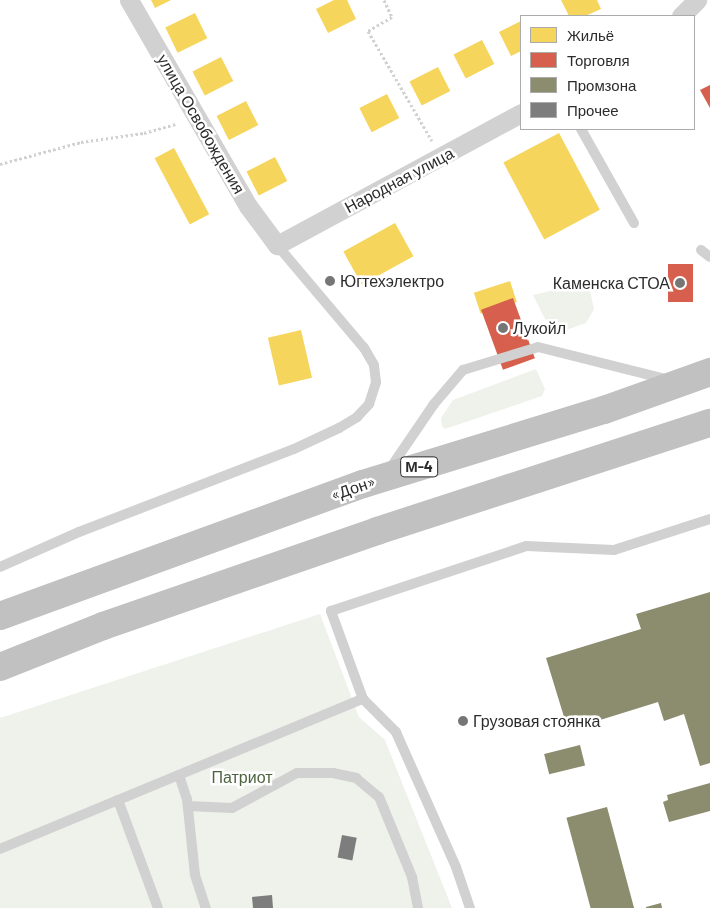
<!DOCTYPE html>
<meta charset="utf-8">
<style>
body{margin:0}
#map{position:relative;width:710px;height:908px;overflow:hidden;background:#fff;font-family:Barlow,sans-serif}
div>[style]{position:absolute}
.green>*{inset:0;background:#eef2eb}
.homes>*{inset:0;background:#f6d55c;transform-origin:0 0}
.shops>*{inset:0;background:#d6604d;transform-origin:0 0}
.industry>*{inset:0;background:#8c8c6e;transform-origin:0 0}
.building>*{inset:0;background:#7d7d7d;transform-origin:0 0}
.path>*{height:3px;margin-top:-1.5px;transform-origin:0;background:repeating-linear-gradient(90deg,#d1d1d1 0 2.5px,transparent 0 5px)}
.service>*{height:10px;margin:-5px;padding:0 5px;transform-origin:5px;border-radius:5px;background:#d1d1d1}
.minor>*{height:19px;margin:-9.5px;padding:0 9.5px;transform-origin:9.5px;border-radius:9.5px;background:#d1d1d1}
.trunk>*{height:28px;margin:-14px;padding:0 14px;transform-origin:14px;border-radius:14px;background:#c1c1c1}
.dots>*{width:14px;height:14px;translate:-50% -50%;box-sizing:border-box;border:2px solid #fff;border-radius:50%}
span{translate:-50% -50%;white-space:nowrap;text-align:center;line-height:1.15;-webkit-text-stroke:5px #fff;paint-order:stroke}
.shield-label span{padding:1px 4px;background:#fff;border:1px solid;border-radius:4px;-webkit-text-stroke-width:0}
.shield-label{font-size:15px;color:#2c2c2c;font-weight:700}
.street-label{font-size:16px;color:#2c2c2c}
.poi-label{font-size:16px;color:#2c2c2c}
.left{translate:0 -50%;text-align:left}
.right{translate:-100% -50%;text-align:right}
.park-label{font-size:16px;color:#4d633e}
.legend{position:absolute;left:520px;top:15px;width:175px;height:115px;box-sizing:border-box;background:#fff;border:1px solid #ababab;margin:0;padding:6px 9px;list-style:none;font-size:15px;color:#2c2c2c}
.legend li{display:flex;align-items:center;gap:10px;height:25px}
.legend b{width:25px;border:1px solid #ababab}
</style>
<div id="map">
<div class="green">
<i style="clip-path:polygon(588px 282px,594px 309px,586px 323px,566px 330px,553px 326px,545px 319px,533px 295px)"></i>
<i style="clip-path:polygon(536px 369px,545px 389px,542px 396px,445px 429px,442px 426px,441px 418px,453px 400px)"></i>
<i style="clip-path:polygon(320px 614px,359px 717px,385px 740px,452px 908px,0 908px,0 718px)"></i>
</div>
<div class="homes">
<i style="clip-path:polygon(151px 0,171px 0,155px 8px)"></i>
<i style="clip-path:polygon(334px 0,347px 0,356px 19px,328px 33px,316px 9px)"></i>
<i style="clip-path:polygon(561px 0,597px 0,601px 9px,585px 16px,569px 16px)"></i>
<i style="left:195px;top:13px;width:28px;height:33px;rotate:64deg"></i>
<i style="clip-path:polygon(521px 21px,521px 51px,511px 56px,499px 32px)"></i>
<i style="left:482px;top:40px;width:27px;height:32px;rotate:63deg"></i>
<i style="left:221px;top:57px;width:27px;height:32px;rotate:63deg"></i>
<i style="left:438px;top:67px;width:27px;height:32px;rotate:63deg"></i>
<i style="left:387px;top:94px;width:27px;height:31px;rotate:63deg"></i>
<i style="left:246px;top:101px;width:27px;height:33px;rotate:63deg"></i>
<i style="left:559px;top:133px;width:87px;height:63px;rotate:62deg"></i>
<i style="left:174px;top:148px;width:75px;height:22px;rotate:62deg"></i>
<i style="left:275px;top:157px;width:27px;height:32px;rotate:63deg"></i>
<i style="left:395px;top:223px;width:38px;height:59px;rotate:61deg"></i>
<i style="left:510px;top:281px;width:22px;height:38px;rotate:72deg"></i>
<i style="left:301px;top:330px;width:49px;height:34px;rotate:77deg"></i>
</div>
<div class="shops">
<i style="clip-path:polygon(710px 85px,710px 108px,700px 90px)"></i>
<i style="left:668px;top:264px;width:25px;height:38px"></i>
<i style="left:513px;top:298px;width:64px;height:34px;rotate:70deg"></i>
</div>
<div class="industry">
<i style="clip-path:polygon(710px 592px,710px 763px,700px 766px,684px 714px,664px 721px,658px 702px,568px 730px,546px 658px,641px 629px,636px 614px)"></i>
<i style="left:580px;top:745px;width:21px;height:37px;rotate:76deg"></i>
<i style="clip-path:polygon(710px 783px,710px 811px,669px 822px,663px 802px,668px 800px,667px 795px)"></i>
<i style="left:607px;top:807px;width:105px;height:42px;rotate:75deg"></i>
<i style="clip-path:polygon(661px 903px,662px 908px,646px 908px,646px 907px)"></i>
</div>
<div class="building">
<i style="left:342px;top:835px;width:15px;height:23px;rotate:11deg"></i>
<i style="clip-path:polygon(272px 895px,273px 908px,253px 908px,252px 897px)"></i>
</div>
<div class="path">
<i style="left:384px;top:0;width:19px;rotate:65deg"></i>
<i style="left:392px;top:17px;width:28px;rotate:150deg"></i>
<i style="left:368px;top:31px;width:127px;rotate:59.8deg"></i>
<i style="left:0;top:164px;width:84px;rotate:-15.2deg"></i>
<i style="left:81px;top:142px;width:64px;rotate:-8.1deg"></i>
<i style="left:144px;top:133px;width:35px;rotate:-16deg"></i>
</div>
<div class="service">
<i style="left:581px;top:129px;width:108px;rotate:60.6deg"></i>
<i style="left:701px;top:250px;width:11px;rotate:38deg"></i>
<i style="left:389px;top:470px;width:80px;rotate:-55.7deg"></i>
<i style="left:434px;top:404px;width:45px;rotate:-49.5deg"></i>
<i style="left:463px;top:370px;width:78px;rotate:-17deg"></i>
<i style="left:538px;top:347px;width:135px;rotate:14.1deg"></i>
<i style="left:0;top:567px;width:86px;rotate:-23.9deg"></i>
<i style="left:79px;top:532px;width:230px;rotate:-21.1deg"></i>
<i style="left:294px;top:449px;width:50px;rotate:-25deg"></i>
<i style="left:339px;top:428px;width:21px;rotate:-31deg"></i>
<i style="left:357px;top:417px;width:18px;rotate:-47deg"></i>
<i style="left:369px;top:404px;width:23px;rotate:-72deg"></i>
<i style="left:376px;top:382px;width:17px;rotate:-97deg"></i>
<i style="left:374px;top:365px;width:20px;rotate:-120deg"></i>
<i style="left:364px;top:348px;width:135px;rotate:-130.2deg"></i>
<i style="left:179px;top:775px;width:25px;rotate:72deg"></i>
<i style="left:187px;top:799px;width:76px;rotate:84deg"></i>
<i style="left:195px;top:875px;width:35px;rotate:72deg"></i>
<i style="left:118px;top:800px;width:115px;rotate:69.7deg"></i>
<i style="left:188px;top:806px;width:44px;rotate:2.6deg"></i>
<i style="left:232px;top:808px;width:74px;rotate:-28.3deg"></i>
<i style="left:297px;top:773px;width:36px"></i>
<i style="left:333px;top:773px;width:24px;rotate:12deg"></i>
<i style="left:356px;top:778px;width:30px;rotate:40deg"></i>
<i style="left:379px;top:797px;width:13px;rotate:67deg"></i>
<i style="left:384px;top:809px;width:74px;rotate:67.6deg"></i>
<i style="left:412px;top:877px;width:32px;rotate:79deg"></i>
<i style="left:0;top:849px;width:393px;rotate:-22.5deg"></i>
<i style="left:470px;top:908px;width:43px;rotate:-108.9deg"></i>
<i style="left:456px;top:867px;width:148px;rotate:-114deg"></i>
<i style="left:396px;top:732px;width:47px;rotate:-135deg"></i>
<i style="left:363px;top:699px;width:94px;rotate:-110deg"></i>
<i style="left:331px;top:611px;width:206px;rotate:-18.4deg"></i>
<i style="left:526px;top:546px;width:88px;rotate:2.6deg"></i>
<i style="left:614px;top:550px;width:101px;rotate:-17.9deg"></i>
</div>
<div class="minor">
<i style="left:129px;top:0;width:238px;rotate:60deg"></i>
<i style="left:248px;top:206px;width:49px;rotate:53.4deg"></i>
<i style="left:277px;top:245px;width:277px;rotate:-28.4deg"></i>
<i style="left:681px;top:16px;width:23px;rotate:-45deg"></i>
</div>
<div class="trunk">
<i style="left:0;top:616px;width:386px;rotate:-20deg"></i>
<i style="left:363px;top:484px;width:252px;rotate:-17.1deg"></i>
<i style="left:604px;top:410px;width:113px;rotate:-19.7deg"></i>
<i style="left:0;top:667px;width:111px;rotate:-21.7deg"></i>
<i style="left:103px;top:626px;width:290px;rotate:-19.1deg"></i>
<i style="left:377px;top:531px;width:350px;rotate:-18deg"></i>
</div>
<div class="dots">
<i style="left:330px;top:281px;background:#767676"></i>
<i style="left:680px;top:283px;background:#767676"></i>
<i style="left:503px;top:328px;background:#767676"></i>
<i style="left:463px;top:721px;background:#767676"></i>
</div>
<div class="shield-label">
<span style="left:419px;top:467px">М-4</span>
</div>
<div class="street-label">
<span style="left:201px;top:124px;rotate:60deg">улица Освобождения</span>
<span style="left:399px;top:180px;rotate:-28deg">Народная улица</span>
<span style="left:353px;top:488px;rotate:-19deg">«Дон»</span>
</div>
<div class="poi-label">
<span class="left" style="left:340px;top:281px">Югтехэлектро</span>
<span class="right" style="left:670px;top:283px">Каменска СТОА</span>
<span class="left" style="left:513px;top:328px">Лукойл</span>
<span class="left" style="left:473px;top:721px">Грузовая стоянка</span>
</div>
<div class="park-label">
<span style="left:242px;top:777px">Патриот</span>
</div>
<ul class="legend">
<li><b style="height:14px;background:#f6d55c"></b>Жильё</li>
<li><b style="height:14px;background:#d6604d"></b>Торговля</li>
<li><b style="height:14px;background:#8c8c6e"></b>Промзона</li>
<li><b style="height:14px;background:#7d7d7d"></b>Прочее</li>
</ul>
</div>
